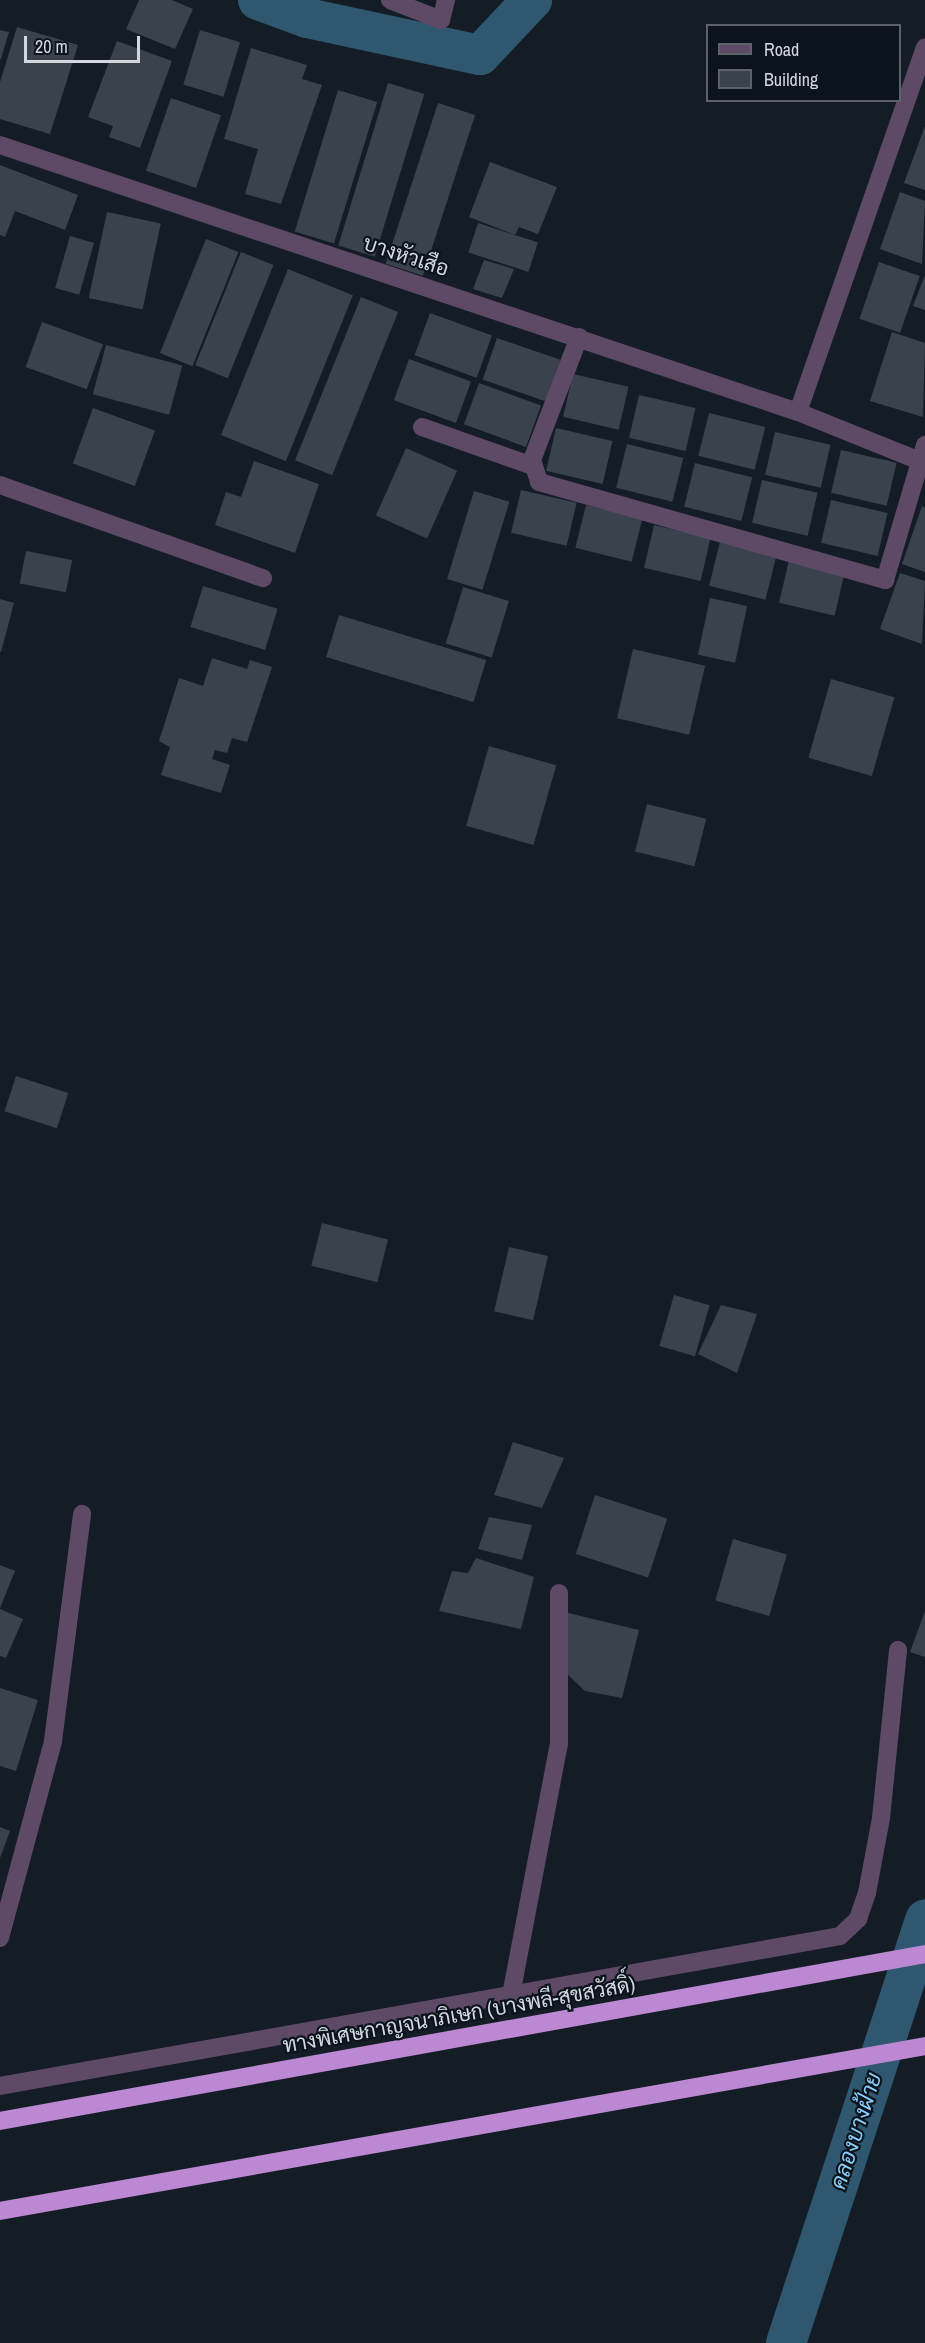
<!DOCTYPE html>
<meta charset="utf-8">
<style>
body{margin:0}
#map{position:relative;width:925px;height:2343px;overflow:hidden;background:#141d26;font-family:"Archivo Narrow",Sarabun,sans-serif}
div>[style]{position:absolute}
.canal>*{height:40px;margin:-20px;padding:0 20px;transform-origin:20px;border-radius:20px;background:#2f5770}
.building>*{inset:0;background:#3a434d;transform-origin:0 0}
.minor>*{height:18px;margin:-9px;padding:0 9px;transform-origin:9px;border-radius:9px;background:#5e4967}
.highway>*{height:18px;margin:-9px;padding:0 9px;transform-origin:9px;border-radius:9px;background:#bc87d3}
span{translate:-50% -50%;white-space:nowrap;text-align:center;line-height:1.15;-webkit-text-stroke:4.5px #0b141c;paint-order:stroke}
.street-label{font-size:21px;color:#d2d8de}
.water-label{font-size:22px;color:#8bcefa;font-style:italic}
.legend{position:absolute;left:706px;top:24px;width:195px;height:78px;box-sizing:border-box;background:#0b141c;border:2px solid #5b626a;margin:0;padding:8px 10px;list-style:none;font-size:18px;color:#d2d8de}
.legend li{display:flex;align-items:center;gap:12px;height:30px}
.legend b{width:30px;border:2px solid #5b626a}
.scale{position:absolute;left:24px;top:36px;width:116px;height:27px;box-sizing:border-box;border:3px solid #d2d8de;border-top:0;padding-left:8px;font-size:18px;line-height:21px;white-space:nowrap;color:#d2d8de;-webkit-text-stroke:4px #0b141c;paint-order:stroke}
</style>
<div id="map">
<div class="canal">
<i style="left:258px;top:0;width:52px;rotate:20.2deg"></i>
<i style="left:307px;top:18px;width:177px;rotate:12.1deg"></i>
<i style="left:480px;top:55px;width:76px;rotate:-46.6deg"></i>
<i style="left:786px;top:2343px;width:446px;rotate:-71.8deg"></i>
</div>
<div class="building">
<i style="clip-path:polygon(139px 0,172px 0,193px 9px,175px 49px,126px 29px)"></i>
<i style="clip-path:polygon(17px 27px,78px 45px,50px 134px,0 119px,0 82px)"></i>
<i style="clip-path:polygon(0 30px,9px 32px,1px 59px,0 59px)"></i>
<i style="left:200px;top:30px;width:42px;height:57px;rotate:17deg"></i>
<i style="clip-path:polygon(117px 41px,172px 61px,140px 148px,109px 137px,113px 126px,88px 117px)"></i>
<i style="clip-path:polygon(251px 48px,307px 65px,302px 79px,322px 85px,281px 204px,245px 194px,258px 149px,224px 139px)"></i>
<i style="left:388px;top:83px;width:38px;height:170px;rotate:17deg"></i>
<i style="left:338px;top:90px;width:41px;height:148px;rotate:17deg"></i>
<i style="left:171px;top:98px;width:53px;height:77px;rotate:19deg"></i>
<i style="left:438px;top:103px;width:39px;height:169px;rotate:18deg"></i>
<i style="clip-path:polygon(925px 126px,925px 190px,904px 183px)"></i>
<i style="clip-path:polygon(490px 162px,557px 187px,538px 234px,519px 227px,515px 235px,469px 217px)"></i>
<i style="clip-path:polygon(0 165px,78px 195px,65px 230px,15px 211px,5px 237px,0 235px)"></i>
<i style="clip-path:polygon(900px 192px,925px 201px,922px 264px,880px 249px)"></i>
<i style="left:107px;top:212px;width:55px;height:88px;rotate:12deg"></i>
<i style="left:478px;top:223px;width:63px;height:31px;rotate:18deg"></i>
<i style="left:70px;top:236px;width:25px;height:54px;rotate:16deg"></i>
<i style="left:206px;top:239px;width:35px;height:123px;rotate:22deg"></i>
<i style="left:241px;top:252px;width:35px;height:122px;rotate:22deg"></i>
<i style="clip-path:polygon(484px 260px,514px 269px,502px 298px,473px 289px)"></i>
<i style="left:879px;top:262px;width:43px;height:60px;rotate:19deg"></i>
<i style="left:288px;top:269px;width:70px;height:179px;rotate:22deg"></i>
<i style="clip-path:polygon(925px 275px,925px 310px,913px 306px)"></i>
<i style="left:361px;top:297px;width:40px;height:176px;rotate:22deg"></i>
<i style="left:430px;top:313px;width:66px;height:45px;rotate:20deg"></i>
<i style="left:42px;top:322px;width:65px;height:48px;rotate:20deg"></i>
<i style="clip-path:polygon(892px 332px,925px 343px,923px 417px,870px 401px)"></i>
<i style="left:497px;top:338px;width:67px;height:44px;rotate:19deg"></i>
<i style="left:106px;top:345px;width:79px;height:51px;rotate:15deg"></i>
<i style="left:409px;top:359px;width:66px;height:44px;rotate:20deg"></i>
<i style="left:573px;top:374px;width:57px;height:44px;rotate:13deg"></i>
<i style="left:479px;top:383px;width:66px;height:44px;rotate:20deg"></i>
<i style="left:639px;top:395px;width:58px;height:44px;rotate:13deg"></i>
<i style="left:93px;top:408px;width:66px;height:59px;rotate:20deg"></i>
<i style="left:709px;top:413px;width:58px;height:44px;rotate:14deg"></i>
<i style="left:556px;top:428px;width:58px;height:44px;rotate:13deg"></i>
<i style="left:775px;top:432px;width:57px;height:44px;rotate:13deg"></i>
<i style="left:627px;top:444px;width:58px;height:45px;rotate:14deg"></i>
<i style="left:406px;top:448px;width:56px;height:74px;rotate:24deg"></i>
<i style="left:841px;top:450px;width:57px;height:44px;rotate:13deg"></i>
<i style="clip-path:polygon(254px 461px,319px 484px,295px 553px,215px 525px,226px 492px,241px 497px)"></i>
<i style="left:695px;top:463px;width:59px;height:45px;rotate:14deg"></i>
<i style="left:762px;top:480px;width:57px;height:44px;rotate:13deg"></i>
<i style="left:521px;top:490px;width:57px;height:44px;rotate:13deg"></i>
<i style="left:474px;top:491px;width:37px;height:92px;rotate:17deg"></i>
<i style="left:831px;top:500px;width:58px;height:44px;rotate:13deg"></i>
<i style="left:586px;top:505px;width:58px;height:44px;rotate:14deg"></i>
<i style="clip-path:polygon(922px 506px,925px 508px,925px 572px,902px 564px)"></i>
<i style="left:654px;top:525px;width:58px;height:44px;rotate:13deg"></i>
<i style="left:720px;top:542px;width:58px;height:45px;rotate:14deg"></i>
<i style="left:26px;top:551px;width:47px;height:33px;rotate:11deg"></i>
<i style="left:789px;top:560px;width:57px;height:44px;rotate:13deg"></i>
<i style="clip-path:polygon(900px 573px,925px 581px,922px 644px,880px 629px)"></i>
<i style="left:203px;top:586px;width:78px;height:43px;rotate:17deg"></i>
<i style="left:463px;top:587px;width:48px;height:59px;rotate:17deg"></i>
<i style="left:710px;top:598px;width:38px;height:58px;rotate:12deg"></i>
<i style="clip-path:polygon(0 599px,14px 603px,1px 652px,0 652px)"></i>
<i style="left:339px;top:615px;width:154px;height:44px;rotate:17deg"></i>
<i style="left:633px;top:649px;width:74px;height:71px;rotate:13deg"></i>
<i style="clip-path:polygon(212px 658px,247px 669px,250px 660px,272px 667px,247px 742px,232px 738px,227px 753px,215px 750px,212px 759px,230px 765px,221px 793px,161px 775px,170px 747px,159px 741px,179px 678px,203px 686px)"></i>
<i style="left:831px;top:679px;width:66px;height:82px;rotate:16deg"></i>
<i style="left:489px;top:746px;width:70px;height:83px;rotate:16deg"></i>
<i style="left:647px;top:804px;width:61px;height:49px;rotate:14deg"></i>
<i style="left:16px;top:1076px;width:55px;height:37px;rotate:18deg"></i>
<i style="left:322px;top:1223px;width:68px;height:44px;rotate:14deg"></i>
<i style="left:509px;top:1247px;width:40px;height:66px;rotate:13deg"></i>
<i style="left:674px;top:1295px;width:37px;height:53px;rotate:16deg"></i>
<i style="clip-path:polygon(721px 1305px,757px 1314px,737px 1373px,698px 1354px)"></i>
<i style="clip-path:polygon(513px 1442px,564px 1458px,542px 1508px,494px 1495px)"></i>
<i style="left:595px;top:1495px;width:76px;height:62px;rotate:18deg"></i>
<i style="clip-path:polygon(489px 1517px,532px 1525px,522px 1560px,478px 1549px)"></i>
<i style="left:733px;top:1539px;width:56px;height:64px;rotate:16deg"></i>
<i style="clip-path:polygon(476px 1558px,534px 1577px,521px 1629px,439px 1611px,452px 1571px,468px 1573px)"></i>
<i style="clip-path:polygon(0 1565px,15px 1571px,0 1608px)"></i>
<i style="clip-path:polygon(0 1609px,23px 1619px,6px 1658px,0 1656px)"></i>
<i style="clip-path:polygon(925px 1611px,925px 1657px,910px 1652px)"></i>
<i style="clip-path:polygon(568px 1613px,639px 1630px,622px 1698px,585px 1691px,563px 1670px)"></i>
<i style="clip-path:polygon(0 1688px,38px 1700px,16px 1771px,0 1766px)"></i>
<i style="clip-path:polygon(0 1827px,10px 1831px,0 1858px)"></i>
</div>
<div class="minor">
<i style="left:390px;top:0;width:55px;rotate:21.4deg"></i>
<i style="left:441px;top:20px;width:21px;rotate:-76deg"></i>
<i style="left:0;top:145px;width:841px;rotate:18.5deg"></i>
<i style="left:798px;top:412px;width:131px;rotate:21.9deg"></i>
<i style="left:579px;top:337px;width:132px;rotate:110.9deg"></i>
<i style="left:532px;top:460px;width:23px;rotate:72deg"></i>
<i style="left:539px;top:482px;width:360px;rotate:15.8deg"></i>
<i style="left:885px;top:580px;width:141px;rotate:-73.5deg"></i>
<i style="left:798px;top:412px;width:386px;rotate:-70.8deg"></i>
<i style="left:422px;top:427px;width:118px;rotate:19.4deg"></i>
<i style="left:0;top:485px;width:279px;rotate:19.5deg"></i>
<i style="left:0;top:1938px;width:204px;rotate:-74.9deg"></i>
<i style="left:53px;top:1741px;width:229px;rotate:-82.7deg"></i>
<i style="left:511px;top:1995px;width:256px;rotate:-79.2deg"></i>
<i style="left:559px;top:1744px;width:151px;rotate:-90deg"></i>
<i style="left:0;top:2086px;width:853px;rotate:-10.12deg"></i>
<i style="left:840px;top:1936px;width:25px;rotate:-43deg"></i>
<i style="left:858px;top:1919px;width:28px;rotate:-71deg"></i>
<i style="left:867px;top:1893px;width:76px;rotate:-79.4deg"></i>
<i style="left:881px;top:1818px;width:169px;rotate:-84.2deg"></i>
</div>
<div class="highway">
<i style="left:0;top:2121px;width:940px;rotate:-10.23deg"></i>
<i style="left:0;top:2211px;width:940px;rotate:-10.11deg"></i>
</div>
<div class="street-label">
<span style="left:406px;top:256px;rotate:18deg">บางหัวเสือ</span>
<span style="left:459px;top:2015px;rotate:-10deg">ทางพิเศษกาญจนาภิเษก (บางพลี-สุขสวัสดิ์)</span>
</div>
<div class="water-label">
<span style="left:856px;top:2131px;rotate:-72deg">คลองบางฝ้าย</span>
</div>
<ul class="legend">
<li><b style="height:8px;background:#5e4967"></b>Road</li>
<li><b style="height:16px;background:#3a434d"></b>Building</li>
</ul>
<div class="scale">20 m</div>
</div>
